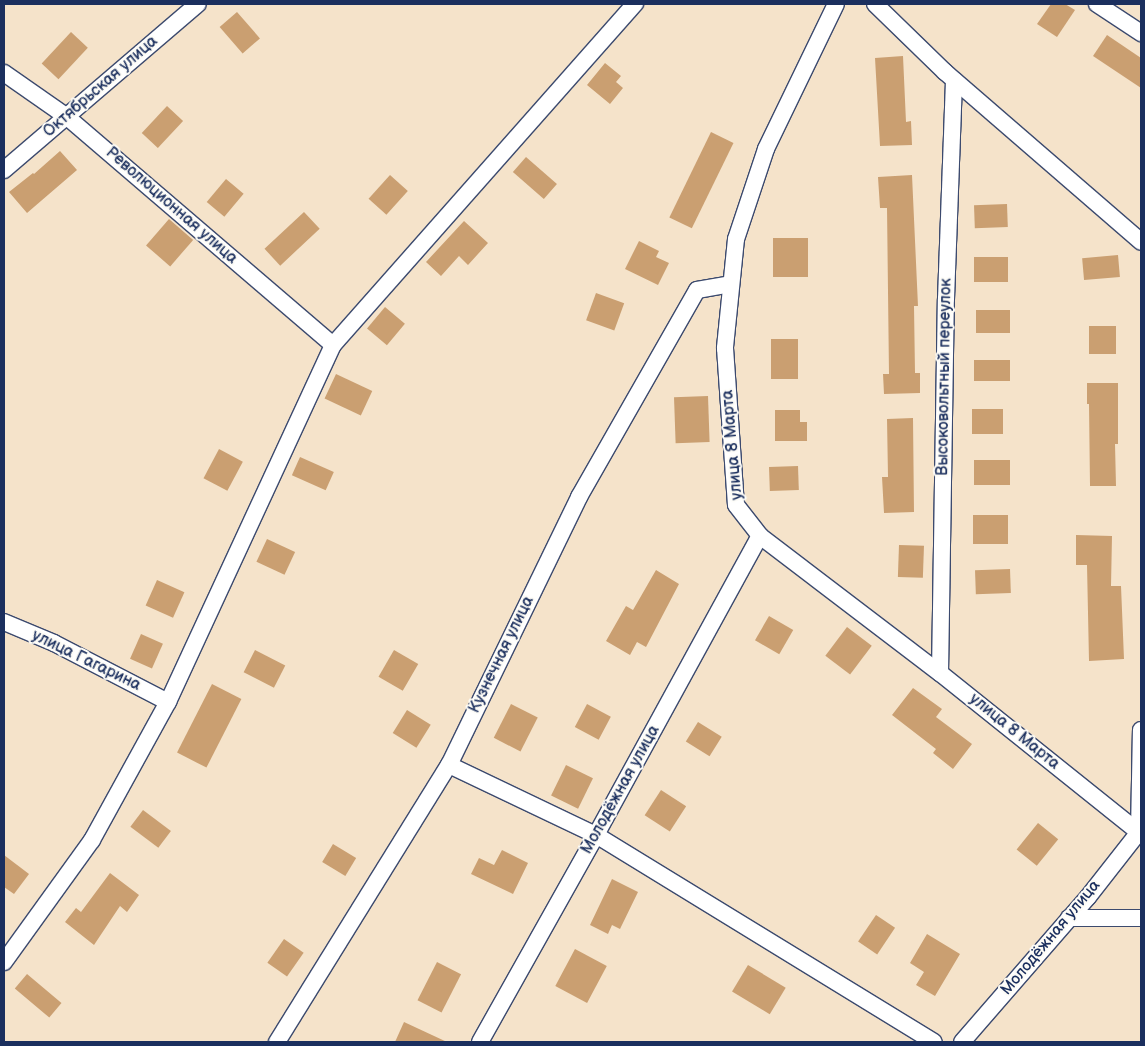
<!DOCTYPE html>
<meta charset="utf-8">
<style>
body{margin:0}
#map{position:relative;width:1145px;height:1046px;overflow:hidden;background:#f5e3ca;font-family:"Balsamiq Sans",sans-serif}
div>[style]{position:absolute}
.building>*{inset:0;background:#ca9f71;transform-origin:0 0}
.roads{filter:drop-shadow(1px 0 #3c4a6e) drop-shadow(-1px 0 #3c4a6e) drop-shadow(0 1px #3c4a6e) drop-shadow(0 -1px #3c4a6e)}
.minor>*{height:16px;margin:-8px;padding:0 8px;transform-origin:8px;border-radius:8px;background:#fff}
span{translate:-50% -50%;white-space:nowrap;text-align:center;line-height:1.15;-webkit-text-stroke:4px #fdfcf7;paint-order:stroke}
.street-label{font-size:16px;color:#1b2f5e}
.frame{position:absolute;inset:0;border:5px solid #1b2f5e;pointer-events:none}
</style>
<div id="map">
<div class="building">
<i style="clip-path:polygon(1051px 4px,1065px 4px,1075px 10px,1057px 37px,1037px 24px)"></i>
<i style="left:237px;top:12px;width:35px;height:23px;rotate:49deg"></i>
<i style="left:71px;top:32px;width:23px;height:43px;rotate:43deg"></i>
<i style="clip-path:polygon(1107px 35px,1141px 58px,1141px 88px,1093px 56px)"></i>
<i style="clip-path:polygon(903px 56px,906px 122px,911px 121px,912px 145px,880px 146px,875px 58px)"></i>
<i style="clip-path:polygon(605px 63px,621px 76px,616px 82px,623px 88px,610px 104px,587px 85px)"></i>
<i style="left:167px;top:106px;width:22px;height:37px;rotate:43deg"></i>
<i style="left:711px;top:132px;width:25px;height:95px;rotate:26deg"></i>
<i style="clip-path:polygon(60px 151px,77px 170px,27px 213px,9px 192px,33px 173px,34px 174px)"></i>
<i style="left:526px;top:157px;width:41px;height:20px;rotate:41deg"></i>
<i style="left:390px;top:175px;width:24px;height:32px;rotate:42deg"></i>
<i style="clip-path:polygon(912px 175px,918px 306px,914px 306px,915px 373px,920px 373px,920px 393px,884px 394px,883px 374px,889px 374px,887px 208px,880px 208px,878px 177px)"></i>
<i style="left:226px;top:179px;width:23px;height:30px;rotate:40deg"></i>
<i style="left:1007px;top:204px;width:23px;height:33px;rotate:88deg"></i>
<i style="left:304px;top:212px;width:23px;height:54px;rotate:47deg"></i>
<i style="left:169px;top:219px;width:32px;height:35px;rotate:41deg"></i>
<i style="clip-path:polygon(464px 221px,488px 243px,468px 265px,459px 256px,441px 276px,426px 262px)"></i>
<i style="left:773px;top:238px;width:35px;height:39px"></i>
<i style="clip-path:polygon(639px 241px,659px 251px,656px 257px,669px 263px,658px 285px,625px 269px)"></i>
<i style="left:1118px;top:255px;width:22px;height:36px;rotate:85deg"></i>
<i style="left:1008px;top:257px;width:25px;height:34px;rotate:90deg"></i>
<i style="left:596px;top:293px;width:30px;height:29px;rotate:20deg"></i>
<i style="left:385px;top:307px;width:26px;height:28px;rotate:40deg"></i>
<i style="left:1010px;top:310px;width:23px;height:34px;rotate:90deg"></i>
<i style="left:1089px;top:326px;width:27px;height:28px"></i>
<i style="left:771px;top:339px;width:27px;height:40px"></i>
<i style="left:1010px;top:360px;width:21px;height:36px;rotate:90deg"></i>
<i style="left:336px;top:374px;width:40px;height:27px;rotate:25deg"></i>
<i style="clip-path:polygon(1087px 383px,1118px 383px,1118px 444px,1115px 444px,1116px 486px,1090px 486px,1089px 404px,1087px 404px)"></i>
<i style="left:708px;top:396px;width:46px;height:34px;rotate:88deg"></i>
<i style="left:972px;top:409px;width:31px;height:25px"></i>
<i style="clip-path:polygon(775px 410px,800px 410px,800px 422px,807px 422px,807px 441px,775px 441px)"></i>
<i style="clip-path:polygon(913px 418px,914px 512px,884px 513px,882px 477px,888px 477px,887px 419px)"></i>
<i style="left:219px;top:449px;width:27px;height:33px;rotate:28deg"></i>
<i style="left:300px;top:457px;width:37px;height:20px;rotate:24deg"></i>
<i style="left:974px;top:460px;width:36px;height:25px"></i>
<i style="left:798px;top:466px;width:24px;height:29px;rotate:88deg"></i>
<i style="left:973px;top:515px;width:35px;height:29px"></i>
<i style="clip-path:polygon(1076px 535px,1112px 536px,1111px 586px,1121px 586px,1124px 659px,1089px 661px,1087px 565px,1076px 565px)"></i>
<i style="left:267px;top:539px;width:31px;height:25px;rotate:25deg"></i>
<i style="left:899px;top:545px;width:25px;height:32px;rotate:2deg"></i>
<i style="left:1010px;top:569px;width:24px;height:35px;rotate:88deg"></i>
<i style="clip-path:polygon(656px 570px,679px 584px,646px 647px,637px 642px,630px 655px,606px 641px,626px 606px,633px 610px)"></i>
<i style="left:157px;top:580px;width:30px;height:28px;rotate:24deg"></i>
<i style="left:769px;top:616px;width:28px;height:28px;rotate:30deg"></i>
<i style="left:847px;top:627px;width:31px;height:36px;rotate:37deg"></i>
<i style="left:141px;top:634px;width:24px;height:27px;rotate:24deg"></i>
<i style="left:255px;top:650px;width:34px;height:25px;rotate:27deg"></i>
<i style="left:394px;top:650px;width:28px;height:31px;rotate:30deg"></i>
<i style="left:212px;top:684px;width:33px;height:77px;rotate:27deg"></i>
<i style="clip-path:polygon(913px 688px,942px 709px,936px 717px,972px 744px,953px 769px,933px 753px,936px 749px,892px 715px)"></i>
<i style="left:511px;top:704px;width:30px;height:38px;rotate:27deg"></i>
<i style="left:587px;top:704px;width:27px;height:26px;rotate:28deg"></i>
<i style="left:407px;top:710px;width:28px;height:27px;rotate:32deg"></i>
<i style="left:698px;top:722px;width:28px;height:23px;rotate:32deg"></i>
<i style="left:566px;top:765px;width:30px;height:34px;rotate:26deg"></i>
<i style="left:661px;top:790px;width:30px;height:30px;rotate:33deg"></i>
<i style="left:143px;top:810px;width:35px;height:21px;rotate:37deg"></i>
<i style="left:1038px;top:823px;width:26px;height:34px;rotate:39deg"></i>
<i style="left:333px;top:844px;width:27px;height:21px;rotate:31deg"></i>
<i style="clip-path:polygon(502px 850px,528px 863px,513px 894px,471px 874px,479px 858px,494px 865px)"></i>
<i style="clip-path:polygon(4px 855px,29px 874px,14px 894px,4px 887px)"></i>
<i style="clip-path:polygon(110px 873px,139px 895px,127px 912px,120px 906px,94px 945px,65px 922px,76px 908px,81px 912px)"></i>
<i style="clip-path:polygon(612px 879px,638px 892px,620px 929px,612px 925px,608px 934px,590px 925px)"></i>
<i style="left:876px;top:915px;width:23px;height:32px;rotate:34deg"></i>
<i style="clip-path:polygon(927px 934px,960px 954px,935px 996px,916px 985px,924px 972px,910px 963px)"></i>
<i style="left:284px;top:939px;width:24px;height:29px;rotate:35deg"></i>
<i style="left:575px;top:949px;width:36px;height:42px;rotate:28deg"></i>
<i style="left:437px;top:962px;width:27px;height:43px;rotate:27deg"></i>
<i style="left:748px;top:965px;width:44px;height:31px;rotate:31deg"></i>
<i style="left:27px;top:974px;width:45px;height:19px;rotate:40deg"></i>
<i style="clip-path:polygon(404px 1022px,447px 1042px,395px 1042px)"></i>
</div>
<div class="roads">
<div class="minor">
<i style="left:836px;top:4px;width:161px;rotate:115.8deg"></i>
<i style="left:766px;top:149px;width:95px;rotate:108.4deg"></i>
<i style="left:736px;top:239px;width:110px;rotate:95.8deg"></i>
<i style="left:725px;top:348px;width:157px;rotate:86deg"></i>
<i style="left:736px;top:505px;width:39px;rotate:52deg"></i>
<i style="left:760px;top:536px;width:226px;rotate:37.3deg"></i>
<i style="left:940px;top:673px;width:258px;rotate:38.7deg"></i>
<i style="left:875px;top:4px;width:98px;rotate:44.2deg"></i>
<i style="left:945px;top:72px;width:259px;rotate:40.9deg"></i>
<i style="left:1097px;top:4px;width:53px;rotate:33.4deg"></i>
<i style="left:4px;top:73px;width:77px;rotate:34.9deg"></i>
<i style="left:67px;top:117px;width:350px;rotate:40.6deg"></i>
<i style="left:4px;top:170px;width:255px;rotate:-40.6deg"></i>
<i style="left:4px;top:622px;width:54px;rotate:22.8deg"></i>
<i style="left:54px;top:643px;width:128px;rotate:27.4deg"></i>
<i style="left:940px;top:673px;width:374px;rotate:-89.1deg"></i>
<i style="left:946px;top:299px;width:219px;rotate:-87.9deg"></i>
<i style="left:449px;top:765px;width:163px;rotate:25.5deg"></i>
<i style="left:596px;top:835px;width:396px;rotate:31.5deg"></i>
<i style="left:1139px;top:832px;width:102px;rotate:-88.9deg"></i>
<i style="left:1069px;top:918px;width:72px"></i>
<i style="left:4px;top:962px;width:150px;rotate:-54.2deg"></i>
<i style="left:92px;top:840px;width:158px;rotate:-61.2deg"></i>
<i style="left:168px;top:702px;width:393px;rotate:-65.2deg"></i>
<i style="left:333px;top:345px;width:456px;rotate:-48.5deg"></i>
<i style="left:277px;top:1042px;width:326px;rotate:-58.2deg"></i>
<i style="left:449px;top:765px;width:298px;rotate:-64.1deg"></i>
<i style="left:579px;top:497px;width:238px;rotate:-60.3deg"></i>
<i style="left:697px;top:290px;width:34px;rotate:-10deg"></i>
<i style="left:480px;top:1042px;width:237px;rotate:-60.7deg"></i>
<i style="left:596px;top:835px;width:341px;rotate:-61.3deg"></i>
<i style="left:962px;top:1042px;width:192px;rotate:-49deg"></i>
<i style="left:1088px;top:897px;width:83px;rotate:-51.9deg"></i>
</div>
</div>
<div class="street-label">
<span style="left:101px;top:87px;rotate:-41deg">Октябрьская улица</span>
<span style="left:171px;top:206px;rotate:41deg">Революционная улица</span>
<span style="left:945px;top:377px;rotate:-89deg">Высоковольтный переулок</span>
<span style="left:733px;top:445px;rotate:-95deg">улица 8 Марта</span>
<span style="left:502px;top:655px;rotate:-64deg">Кузнечная улица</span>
<span style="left:86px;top:661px;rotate:26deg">улица Гагарина</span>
<span style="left:1014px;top:732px;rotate:39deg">улица 8 Марта</span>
<span style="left:621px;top:790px;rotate:-61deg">Молодёжная улица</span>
<span style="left:1051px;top:938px;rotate:-50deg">Молодёжная улица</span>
</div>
<div class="frame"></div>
</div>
